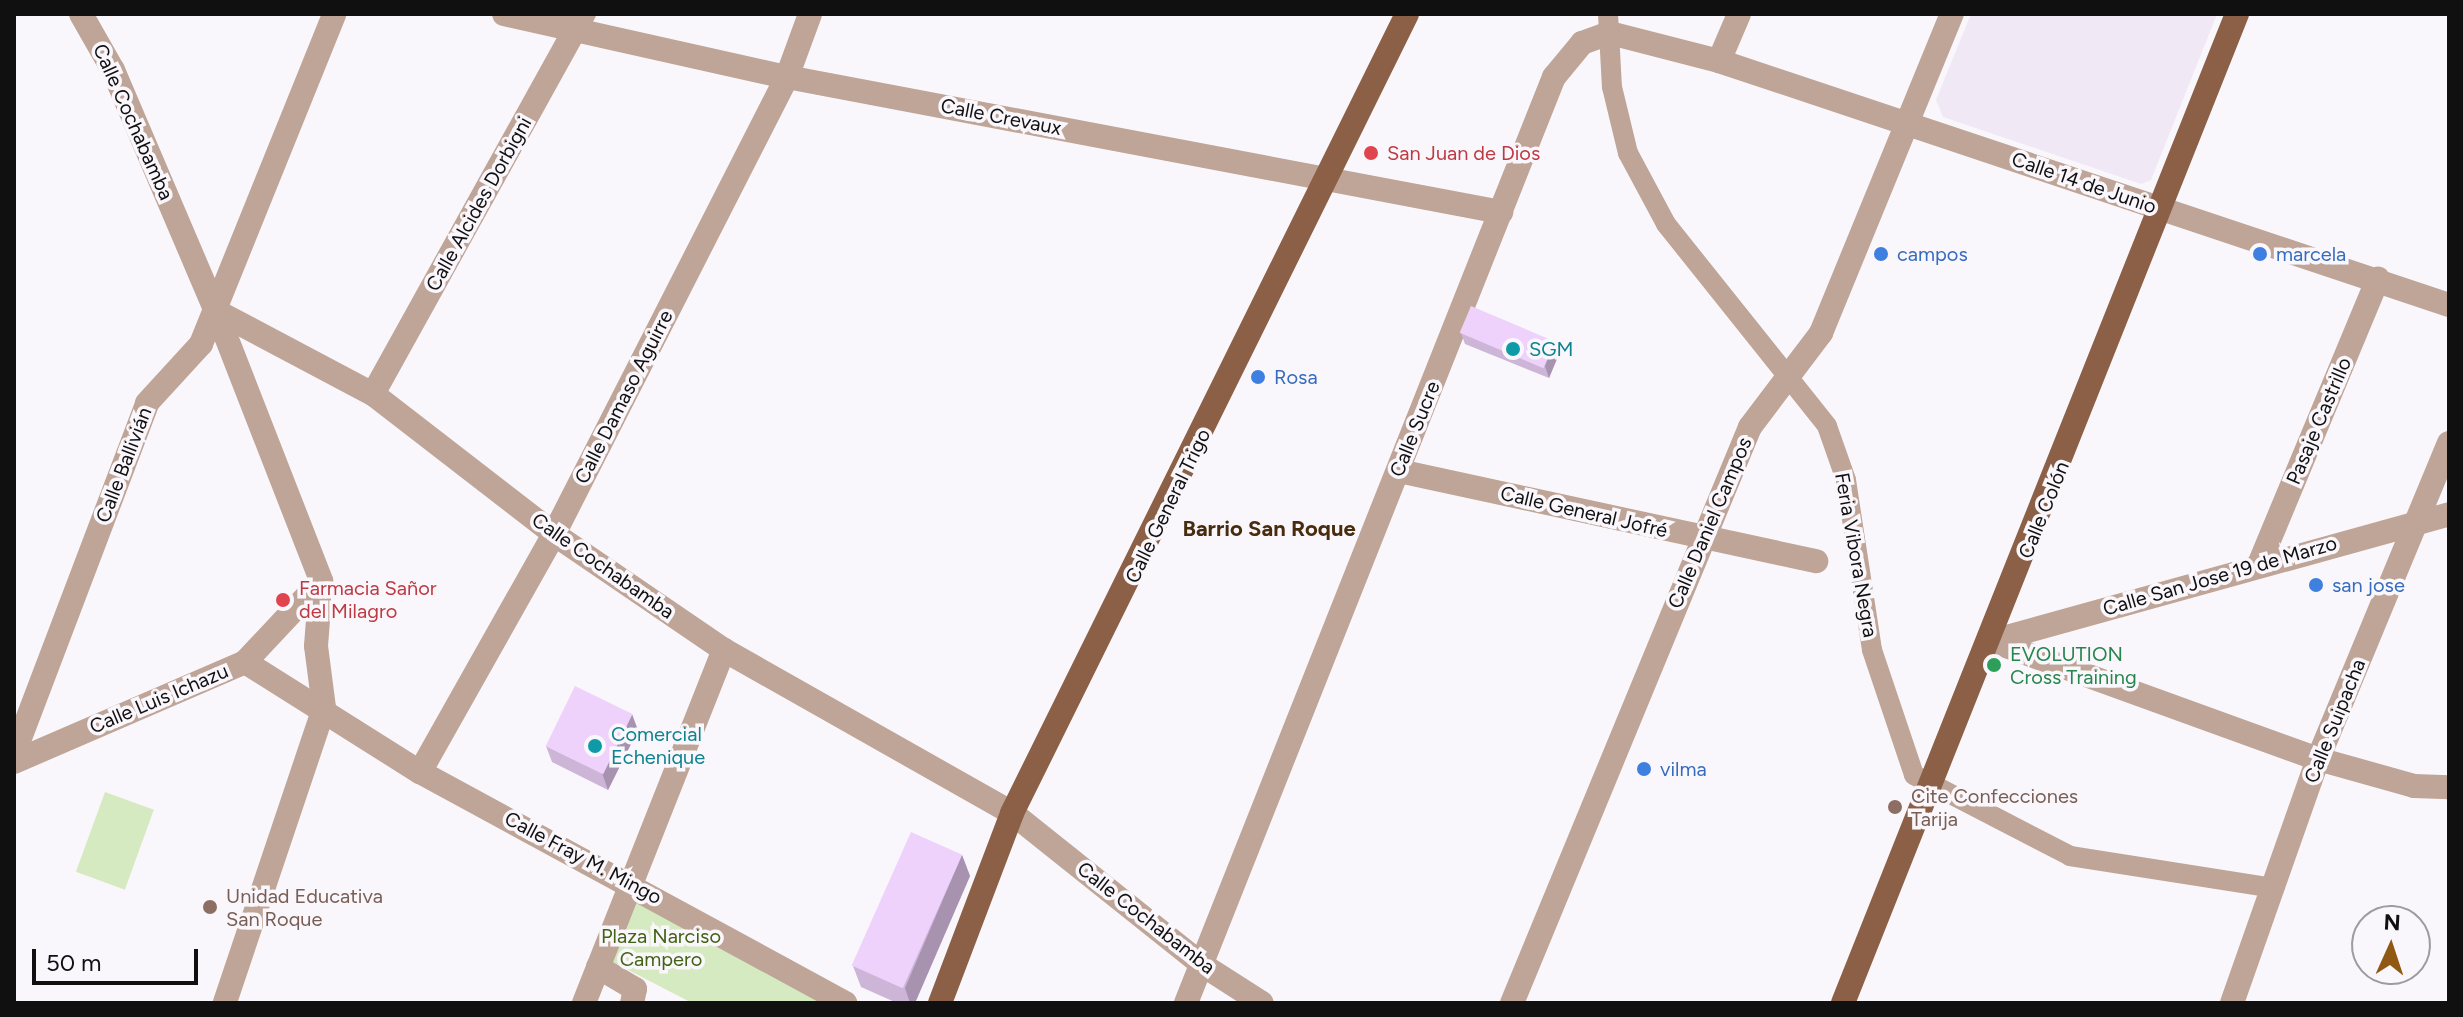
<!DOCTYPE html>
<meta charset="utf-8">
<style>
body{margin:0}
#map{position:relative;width:2463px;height:1017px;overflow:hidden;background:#faf7fc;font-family:Figtree,sans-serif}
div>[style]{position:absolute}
.built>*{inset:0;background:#f0e8f4}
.green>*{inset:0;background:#d5eac0;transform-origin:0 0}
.pedestrian>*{height:20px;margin:-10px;padding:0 10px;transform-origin:10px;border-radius:10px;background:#bea597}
.minor>*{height:24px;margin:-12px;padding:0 12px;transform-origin:12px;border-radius:12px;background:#bea597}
.tertiary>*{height:24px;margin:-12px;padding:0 12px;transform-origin:12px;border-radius:12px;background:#bea597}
.primary>*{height:24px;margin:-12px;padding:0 12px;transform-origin:12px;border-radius:12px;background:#8b6046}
.wall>*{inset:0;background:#cdb5d8}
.shaded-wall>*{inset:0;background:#a793b0}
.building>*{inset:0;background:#eed2fb;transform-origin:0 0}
.dots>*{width:22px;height:22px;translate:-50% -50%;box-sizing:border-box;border:4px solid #faf7fc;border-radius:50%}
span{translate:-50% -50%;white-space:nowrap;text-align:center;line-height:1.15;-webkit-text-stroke:7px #faf7fc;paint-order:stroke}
.street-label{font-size:20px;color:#111011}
.health-label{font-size:20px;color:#be3a42}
.left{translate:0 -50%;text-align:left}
.shop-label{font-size:20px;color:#366cbe}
.culture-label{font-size:20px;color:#0d838f}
.leisure-label{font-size:20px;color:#27864d}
.education-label{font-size:20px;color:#785e54}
.park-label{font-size:20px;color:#426215}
.neighbourhood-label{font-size:22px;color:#482c0e;font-weight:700}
.frame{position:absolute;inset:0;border:16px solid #111011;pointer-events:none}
.north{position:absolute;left:2351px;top:905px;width:80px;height:80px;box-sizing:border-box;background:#faf7fc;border:2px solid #9d9b9e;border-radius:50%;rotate:3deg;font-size:22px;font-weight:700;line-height:32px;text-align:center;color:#111011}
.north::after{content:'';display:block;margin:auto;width:28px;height:36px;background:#915814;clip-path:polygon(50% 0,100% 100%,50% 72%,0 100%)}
.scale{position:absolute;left:32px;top:949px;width:166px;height:36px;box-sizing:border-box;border:4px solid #111011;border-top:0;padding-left:10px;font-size:24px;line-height:28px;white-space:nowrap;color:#111011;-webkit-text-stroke:6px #faf7fc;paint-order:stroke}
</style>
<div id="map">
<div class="built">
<i style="clip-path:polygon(1971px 14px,2217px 14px,2151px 180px,2141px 184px,1943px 117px,1936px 100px)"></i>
</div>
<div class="green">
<i style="left:105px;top:792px;width:52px;height:85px;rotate:20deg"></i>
<i style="clip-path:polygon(640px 894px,828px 1003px,692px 1003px,607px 959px)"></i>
</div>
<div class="pedestrian">
<i style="left:1608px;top:14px;width:73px;rotate:86.9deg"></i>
<i style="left:1612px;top:87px;width:68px;rotate:76.4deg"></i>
<i style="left:1628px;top:153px;width:81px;rotate:61.8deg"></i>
<i style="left:1666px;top:224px;width:258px;rotate:51.4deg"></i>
<i style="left:1827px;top:426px;width:57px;rotate:70.6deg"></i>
<i style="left:1846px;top:480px;width:172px;rotate:81.3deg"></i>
<i style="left:1872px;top:650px;width:132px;rotate:71.4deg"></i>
<i style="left:1914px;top:775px;width:176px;rotate:27.4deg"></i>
<i style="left:2070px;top:856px;width:207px;rotate:8.9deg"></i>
</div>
<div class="minor">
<i style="left:504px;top:14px;width:290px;rotate:12.6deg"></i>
<i style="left:787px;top:77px;width:727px;rotate:10.71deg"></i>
<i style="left:1719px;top:61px;width:51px;rotate:-66.9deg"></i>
<i style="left:373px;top:394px;width:435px;rotate:-61deg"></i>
<i style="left:1399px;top:471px;width:427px;rotate:12.2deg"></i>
<i style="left:2260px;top:562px;width:307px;rotate:-67.4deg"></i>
<i style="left:1992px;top:641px;width:347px;rotate:19.9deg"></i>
<i style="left:2318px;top:759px;width:100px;rotate:15.7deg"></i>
<i style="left:2414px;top:786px;width:35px;rotate:2deg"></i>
<i style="left:1992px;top:641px;width:474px;rotate:-15.5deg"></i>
<i style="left:245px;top:662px;width:207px;rotate:32.2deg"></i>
<i style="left:420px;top:772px;width:484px;rotate:28.5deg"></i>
<i style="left:14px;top:762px;width:252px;rotate:-23.4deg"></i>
<i style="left:245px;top:662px;width:111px;rotate:-46.8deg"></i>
<i style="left:420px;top:772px;width:273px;rotate:-60.6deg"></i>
<i style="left:598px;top:967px;width:43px;rotate:30.7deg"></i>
<i style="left:635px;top:989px;width:14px;rotate:102deg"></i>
<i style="left:584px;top:1003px;width:380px;rotate:-68.4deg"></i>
<i style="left:1186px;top:1003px;width:996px;rotate:-68.33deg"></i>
<i style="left:1554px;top:77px;width:44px;rotate:-50.5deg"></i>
<i style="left:1582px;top:43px;width:30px;rotate:-20deg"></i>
<i style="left:1610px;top:33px;width:113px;rotate:14.4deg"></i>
<i style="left:1719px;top:61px;width:770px;rotate:18.48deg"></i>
<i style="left:1512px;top:1003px;width:623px;rotate:-67.55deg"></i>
<i style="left:1750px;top:427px;width:118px;rotate:-52.9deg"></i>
<i style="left:1821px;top:333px;width:345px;rotate:-67.7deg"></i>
<i style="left:2232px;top:1003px;width:259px;rotate:-70.6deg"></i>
<i style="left:2318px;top:759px;width:342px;rotate:-67.5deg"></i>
</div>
<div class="tertiary">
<i style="left:81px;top:14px;width:64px;rotate:60.3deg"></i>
<i style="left:113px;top:70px;width:262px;rotate:66.9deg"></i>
<i style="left:216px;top:311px;width:290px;rotate:68.7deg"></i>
<i style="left:321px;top:581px;width:65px;rotate:94.4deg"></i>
<i style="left:316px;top:646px;width:63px;rotate:82.6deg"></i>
<i style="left:324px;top:708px;width:311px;rotate:108.6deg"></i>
<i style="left:216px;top:311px;width:178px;rotate:27.9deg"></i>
<i style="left:373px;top:394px;width:229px;rotate:37.7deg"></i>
<i style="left:554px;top:534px;width:206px;rotate:34.3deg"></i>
<i style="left:724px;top:650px;width:331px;rotate:29.5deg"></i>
<i style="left:1012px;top:813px;width:242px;rotate:38.6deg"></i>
<i style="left:1201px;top:964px;width:72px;rotate:32.6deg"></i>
<i style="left:554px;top:534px;width:513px;rotate:-62.99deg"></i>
<i style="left:787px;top:77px;width:67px;rotate:-69.9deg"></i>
<i style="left:14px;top:754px;width:375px;rotate:-69.2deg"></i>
<i style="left:147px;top:403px;width:80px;rotate:-47.5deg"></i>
<i style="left:201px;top:344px;width:356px;rotate:-68deg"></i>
</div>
<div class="primary">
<i style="left:940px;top:1003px;width:203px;rotate:-69.2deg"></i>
<i style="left:1012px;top:813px;width:891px;rotate:-63.69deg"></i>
<i style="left:1843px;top:1003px;width:1065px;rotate:-68.28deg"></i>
</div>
<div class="wall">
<i style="clip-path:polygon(1461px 333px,1555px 342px,1559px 354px,1549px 378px,1465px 344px)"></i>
<i style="clip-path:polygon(638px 730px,608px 790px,552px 762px,546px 746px)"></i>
<i style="clip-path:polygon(962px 855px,970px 876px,915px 1003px,897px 1003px,861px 987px,853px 966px)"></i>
</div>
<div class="shaded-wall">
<i style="clip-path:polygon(1555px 342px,1559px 354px,1549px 378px,1545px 366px)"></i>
<i style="clip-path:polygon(632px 714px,638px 730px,608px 790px,602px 773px)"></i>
<i style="clip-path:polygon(962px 855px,970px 876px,915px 1003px,910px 1003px,905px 988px)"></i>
</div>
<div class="building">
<i style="left:1471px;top:306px;width:91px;height:29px;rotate:23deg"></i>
<i style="left:575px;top:686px;width:64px;height:67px;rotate:26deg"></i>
<i style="left:911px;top:832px;width:56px;height:146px;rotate:24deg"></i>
</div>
<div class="dots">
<i style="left:1371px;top:153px;background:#e0444e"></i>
<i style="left:1881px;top:254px;background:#3f7fe0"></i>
<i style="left:2260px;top:254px;background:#3f7fe0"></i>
<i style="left:1513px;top:349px;background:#0f9aa8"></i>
<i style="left:1258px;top:377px;background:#3f7fe0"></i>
<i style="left:2316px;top:585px;background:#3f7fe0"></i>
<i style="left:283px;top:600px;background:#e0444e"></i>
<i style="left:1994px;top:665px;background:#2e9e5b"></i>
<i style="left:595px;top:746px;background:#0f9aa8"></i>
<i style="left:1644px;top:769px;background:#3f7fe0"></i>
<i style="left:1895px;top:807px;background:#8d6e63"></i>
<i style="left:210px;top:907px;background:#8d6e63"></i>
</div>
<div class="street-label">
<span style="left:1001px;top:117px;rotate:11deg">Calle Crevaux</span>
<span style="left:133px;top:122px;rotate:66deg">Calle Cochabamba</span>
<span style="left:2084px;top:183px;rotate:19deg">Calle 14 de Junio</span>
<span style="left:479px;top:204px;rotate:-61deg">Calle Alcides Dorbigni</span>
<span style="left:624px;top:397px;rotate:-63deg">Calle Damaso Aguirre</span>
<span style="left:2319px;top:421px;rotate:-67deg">Pasaje Castrillo</span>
<span style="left:1415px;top:429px;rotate:-68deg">Calle Sucre</span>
<span style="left:124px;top:465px;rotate:-69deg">Calle Ballivián</span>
<span style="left:1168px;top:506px;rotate:-64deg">Calle General Trigo</span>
<span style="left:2044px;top:510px;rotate:-68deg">Calle Colón</span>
<span style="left:1584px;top:512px;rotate:13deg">Calle General Jofré</span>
<span style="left:1710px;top:523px;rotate:-67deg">Calle Daniel Campos</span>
<span style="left:1856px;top:555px;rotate:80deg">Feria Vibora Negra</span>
<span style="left:603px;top:566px;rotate:35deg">Calle Cochabamba</span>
<span style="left:2220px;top:576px;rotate:-16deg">Calle San Jose 19 de Marzo</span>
<span style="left:159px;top:699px;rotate:-23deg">Calle Luis Ichazu</span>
<span style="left:2335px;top:721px;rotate:-68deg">Calle Suipacha</span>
<span style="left:583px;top:858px;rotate:28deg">Calle Fray M. Mingo</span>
<span style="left:1146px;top:918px;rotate:38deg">Calle Cochabamba</span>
</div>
<div class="health-label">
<span class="left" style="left:1387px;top:153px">San Juan de Dios</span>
<span class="left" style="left:299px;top:600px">Farmacia Sañor<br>del Milagro</span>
</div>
<div class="shop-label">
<span class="left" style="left:1897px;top:254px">campos</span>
<span class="left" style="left:2276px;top:254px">marcela</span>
<span class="left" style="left:1274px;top:377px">Rosa</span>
<span class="left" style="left:2332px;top:585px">san jose</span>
<span class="left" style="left:1660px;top:769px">vilma</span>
</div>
<div class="culture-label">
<span class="left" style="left:1529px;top:349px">SGM</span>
<span class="left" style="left:611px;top:746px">Comercial<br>Echenique</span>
</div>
<div class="leisure-label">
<span class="left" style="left:2010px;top:666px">EVOLUTION<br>Cross Training</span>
</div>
<div class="education-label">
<span class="left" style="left:1911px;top:808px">Cite Confecciones<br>Tarija</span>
<span class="left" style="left:226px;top:908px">Unidad Educativa<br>San Roque</span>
</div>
<div class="park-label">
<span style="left:661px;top:948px">Plaza Narciso<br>Campero</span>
</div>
<div class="neighbourhood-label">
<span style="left:1269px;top:529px">Barrio San Roque</span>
</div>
<div class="frame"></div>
<div class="north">N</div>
<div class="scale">50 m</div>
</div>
